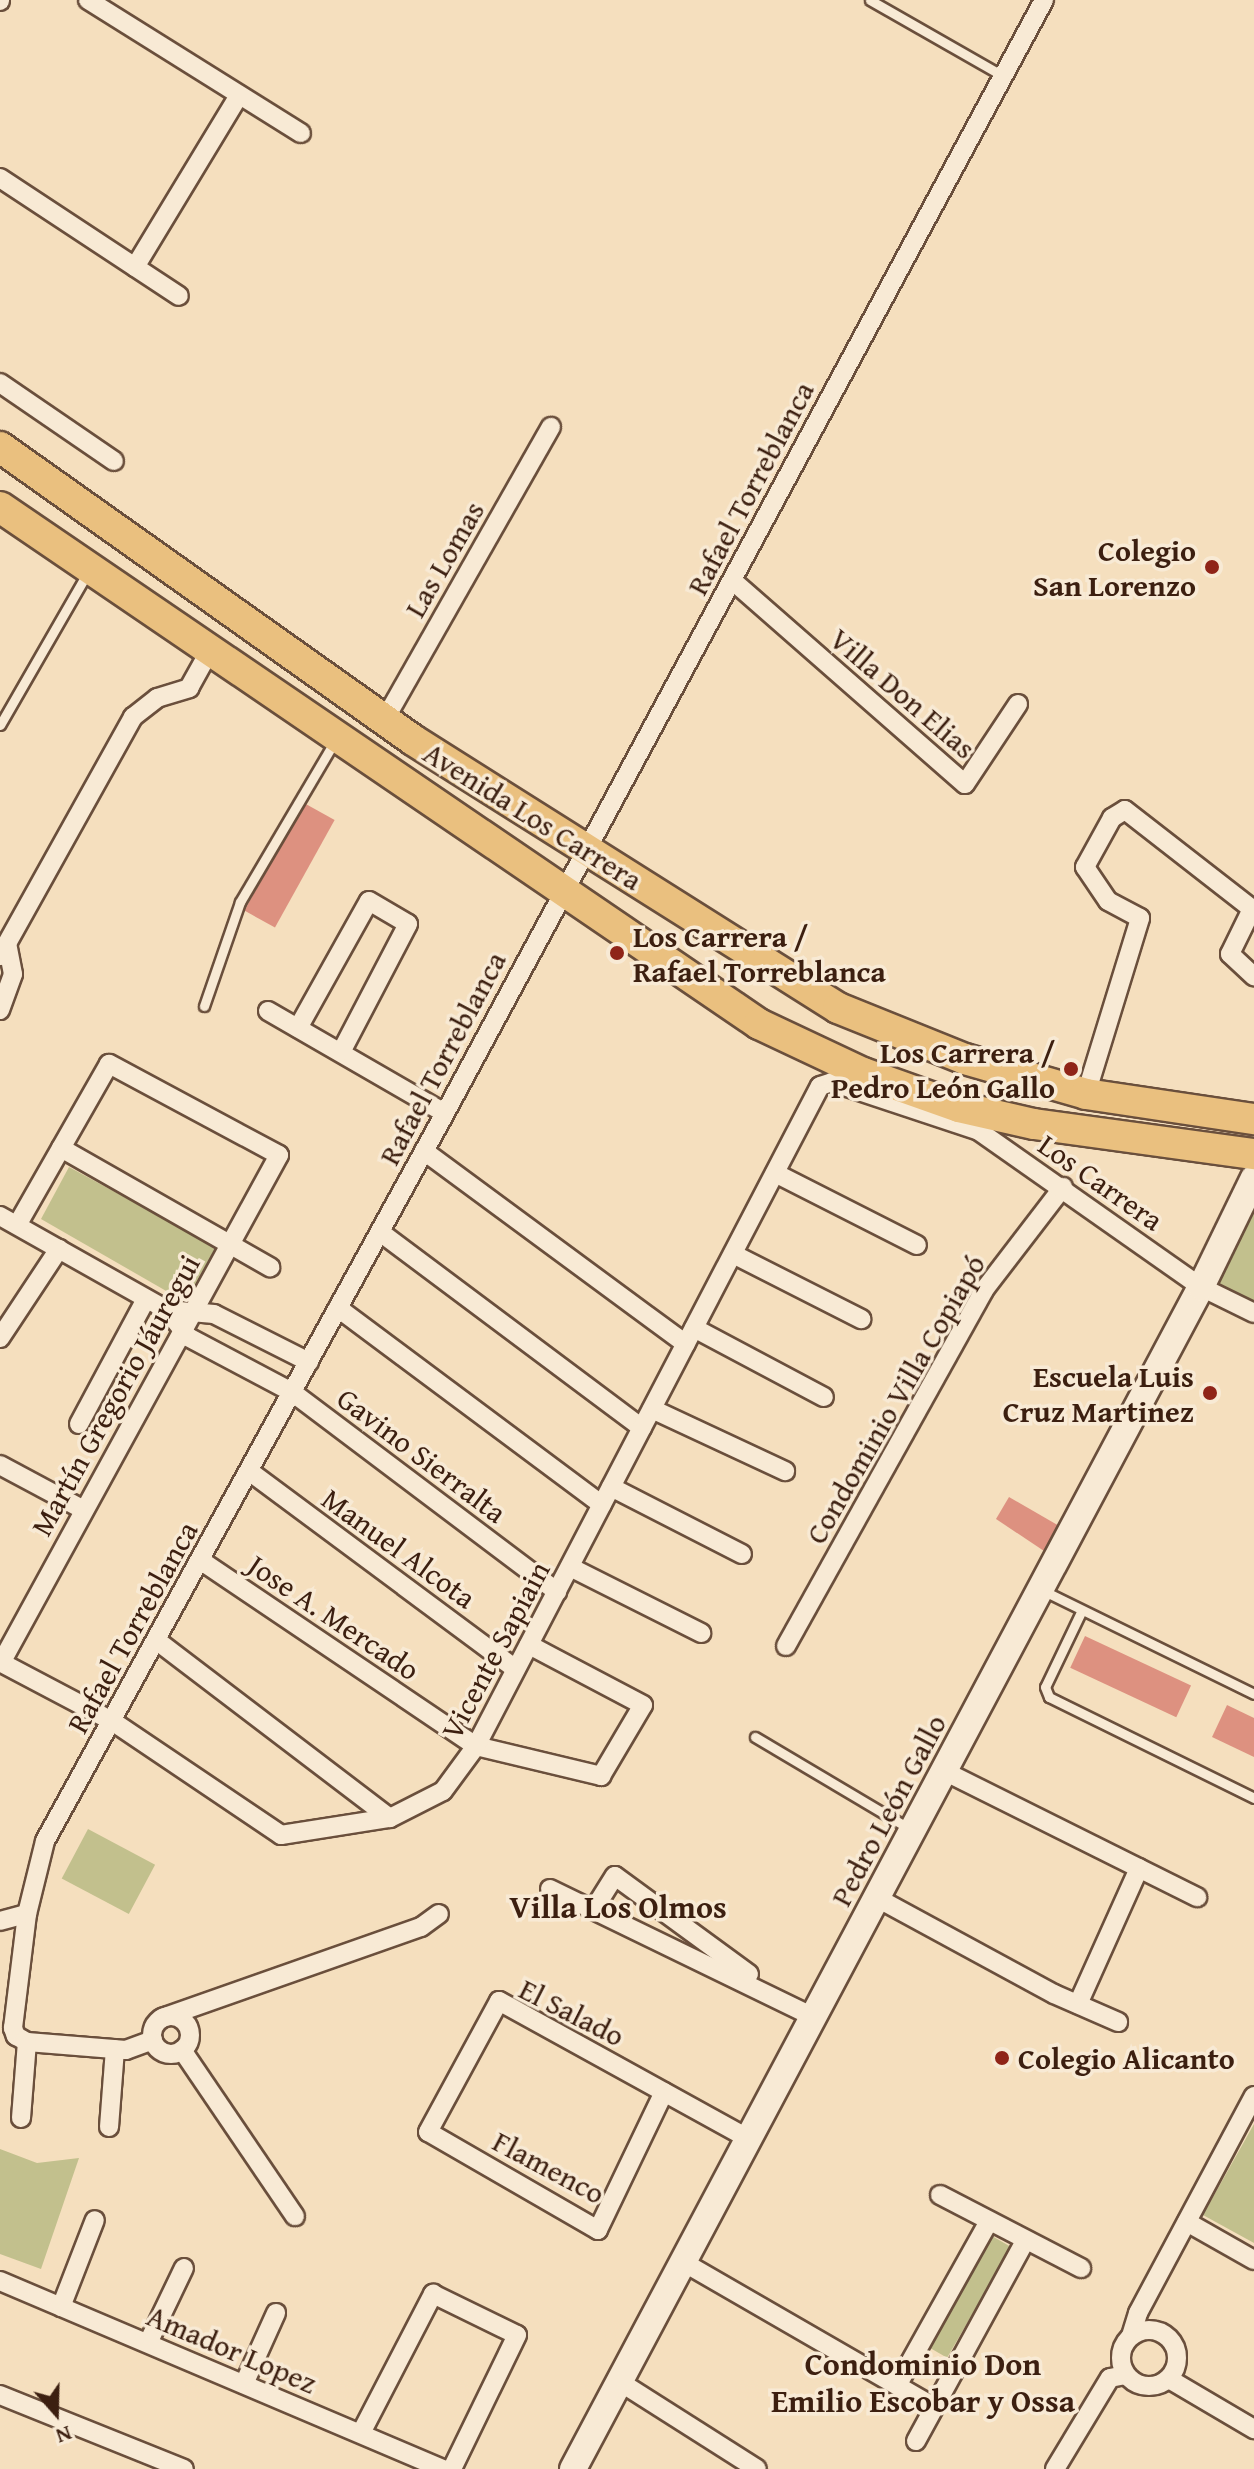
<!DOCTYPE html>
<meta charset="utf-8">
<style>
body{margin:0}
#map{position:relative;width:1254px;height:2469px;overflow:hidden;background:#f5dfbe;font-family:"Gentium Book Plus",serif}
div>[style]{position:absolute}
.green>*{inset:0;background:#c2c08d;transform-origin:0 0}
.building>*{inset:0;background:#dd9180;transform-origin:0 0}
.roads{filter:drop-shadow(2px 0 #6a4f3c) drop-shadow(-2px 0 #6a4f3c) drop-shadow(0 2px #6a4f3c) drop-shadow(0 -2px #6a4f3c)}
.lane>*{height:9px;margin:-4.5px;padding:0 4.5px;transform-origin:4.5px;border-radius:4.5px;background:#f8ead5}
.street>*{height:18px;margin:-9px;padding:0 9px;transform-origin:9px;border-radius:9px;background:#f8ead5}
.street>.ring{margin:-9px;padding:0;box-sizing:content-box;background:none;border:18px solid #f8ead5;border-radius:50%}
.secondary>*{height:26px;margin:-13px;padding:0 13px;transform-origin:13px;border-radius:13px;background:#f8ead5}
.primary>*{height:30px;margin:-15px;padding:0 15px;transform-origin:15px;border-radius:15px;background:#eac07f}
.dots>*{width:22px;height:22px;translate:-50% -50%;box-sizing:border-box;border:4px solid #f8ead5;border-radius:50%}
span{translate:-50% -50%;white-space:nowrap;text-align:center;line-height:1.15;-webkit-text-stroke:7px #f8ead5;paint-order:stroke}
.street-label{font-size:30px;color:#3c1f10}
.poi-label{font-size:30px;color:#3c1f10;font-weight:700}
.right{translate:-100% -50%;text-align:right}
.left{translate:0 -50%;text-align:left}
.neighbourhood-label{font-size:32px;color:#3c1f10;font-weight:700}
.north{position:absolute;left:16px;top:2373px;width:80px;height:80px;-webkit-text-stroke:6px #f8ead5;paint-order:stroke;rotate:160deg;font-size:22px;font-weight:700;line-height:32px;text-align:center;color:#3c1f10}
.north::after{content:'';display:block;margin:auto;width:28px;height:36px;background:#3c1f10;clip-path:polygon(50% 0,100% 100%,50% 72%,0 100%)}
</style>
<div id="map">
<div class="green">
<i style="clip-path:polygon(69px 1167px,216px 1247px,191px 1291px,168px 1292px,41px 1219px)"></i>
<i style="clip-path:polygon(1254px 1193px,1254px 1308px,1212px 1287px)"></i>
<i style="left:88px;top:1829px;width:76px;height:56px;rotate:28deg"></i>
<i style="clip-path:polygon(1254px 2124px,1254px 2243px,1203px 2215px)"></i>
<i style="clip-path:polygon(0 2149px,37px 2163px,79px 2158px,41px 2269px,0 2254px)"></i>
<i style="left:992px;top:2236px;width:22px;height:128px;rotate:30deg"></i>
</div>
<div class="building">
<i style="left:304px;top:803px;width:35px;height:123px;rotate:29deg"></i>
<i style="clip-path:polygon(1009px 1497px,1061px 1527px,1047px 1553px,996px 1519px)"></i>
<i style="left:1085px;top:1636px;width:117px;height:35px;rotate:25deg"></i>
<i style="clip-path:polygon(1227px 1705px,1254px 1718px,1254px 1757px,1212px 1737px)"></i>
</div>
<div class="roads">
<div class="lane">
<i style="left:870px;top:0;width:153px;rotate:29.7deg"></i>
<i style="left:0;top:725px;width:177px;rotate:-60.1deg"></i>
<i style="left:204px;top:1006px;width:110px;rotate:-70.9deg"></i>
<i style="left:240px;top:902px;width:187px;rotate:-59.5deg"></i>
<i style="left:1044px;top:1591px;width:234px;rotate:26.1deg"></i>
<i style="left:1081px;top:1612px;width:83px;rotate:115.6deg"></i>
<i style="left:1045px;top:1687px;width:11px;rotate:68deg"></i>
<i style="left:1049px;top:1697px;width:229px;rotate:26.2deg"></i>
<i style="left:755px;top:1737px;width:180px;rotate:30.7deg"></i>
</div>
<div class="street">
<i style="left:88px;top:0;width:251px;rotate:32deg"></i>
<i style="left:0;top:1px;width:1px;rotate:-90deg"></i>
<i style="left:0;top:178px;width:214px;rotate:33.4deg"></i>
<i style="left:135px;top:267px;width:201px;rotate:-58.8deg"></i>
<i style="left:0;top:383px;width:138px;rotate:34.4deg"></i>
<i style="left:733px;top:581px;width:308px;rotate:41.2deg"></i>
<i style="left:965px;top:784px;width:96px;rotate:-56.5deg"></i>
<i style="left:385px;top:719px;width:336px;rotate:-60.4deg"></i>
<i style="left:0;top:956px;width:274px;rotate:-60.9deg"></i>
<i style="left:133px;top:717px;width:31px;rotate:-38deg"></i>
<i style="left:157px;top:698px;width:34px;rotate:-17deg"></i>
<i style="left:189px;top:688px;width:41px;rotate:-60.9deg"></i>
<i style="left:0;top:1010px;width:38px;rotate:-70deg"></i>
<i style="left:13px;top:974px;width:31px;rotate:-101deg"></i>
<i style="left:268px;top:1011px;width:204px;rotate:30deg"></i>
<i style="left:298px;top:1028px;width:145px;rotate:-60.8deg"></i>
<i style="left:369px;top:901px;width:45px;rotate:30.5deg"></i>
<i style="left:408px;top:924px;width:144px;rotate:117.6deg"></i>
<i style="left:1086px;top:1094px;width:184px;rotate:-72.9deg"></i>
<i style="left:1140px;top:918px;width:36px;rotate:-152deg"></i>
<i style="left:1108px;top:901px;width:41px;rotate:-124.1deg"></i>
<i style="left:1085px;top:867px;width:56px;rotate:-61.1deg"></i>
<i style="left:1112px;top:818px;width:15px;rotate:-32deg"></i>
<i style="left:1125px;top:810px;width:161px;rotate:37.9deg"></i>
<i style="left:1252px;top:909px;width:50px;rotate:116.1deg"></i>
<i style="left:1230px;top:954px;width:33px;rotate:43deg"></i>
<i style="left:61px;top:1148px;width:241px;rotate:29.7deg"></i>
<i style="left:424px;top:1151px;width:325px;rotate:36.4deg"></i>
<i style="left:775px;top:1173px;width:159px;rotate:26.9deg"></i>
<i style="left:0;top:1216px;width:192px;rotate:29.4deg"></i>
<i style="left:380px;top:1232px;width:327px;rotate:36.8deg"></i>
<i style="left:733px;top:1254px;width:144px;rotate:26.9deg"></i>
<i style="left:338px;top:1308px;width:329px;rotate:36.7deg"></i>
<i style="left:694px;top:1328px;width:147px;rotate:28deg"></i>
<i style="left:0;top:1338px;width:107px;rotate:-56.5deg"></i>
<i style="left:309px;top:1362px;width:106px;rotate:-153.2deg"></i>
<i style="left:214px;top:1314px;width:47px;rotate:-175.1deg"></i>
<i style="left:167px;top:1310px;width:34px;rotate:52deg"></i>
<i style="left:188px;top:1337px;width:118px;rotate:27.9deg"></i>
<i style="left:292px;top:1392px;width:332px;rotate:37deg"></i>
<i style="left:652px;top:1409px;width:147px;rotate:25deg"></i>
<i style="left:79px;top:1424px;width:142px;rotate:-61.8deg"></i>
<i style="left:0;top:1465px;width:95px;rotate:28.2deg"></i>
<i style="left:249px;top:1471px;width:332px;rotate:36.6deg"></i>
<i style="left:611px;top:1487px;width:147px;rotate:27.1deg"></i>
<i style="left:200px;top:1560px;width:333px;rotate:34deg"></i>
<i style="left:476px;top:1746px;width:129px;rotate:13.5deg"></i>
<i style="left:601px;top:1776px;width:82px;rotate:-59.4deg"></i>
<i style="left:643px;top:1705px;width:129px;rotate:-152.2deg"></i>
<i style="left:570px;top:1567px;width:147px;rotate:26.7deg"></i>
<i style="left:156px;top:1640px;width:294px;rotate:37.3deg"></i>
<i style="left:786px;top:1646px;width:407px;rotate:-60.9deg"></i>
<i style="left:984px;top:1290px;width:130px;rotate:-52.5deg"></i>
<i style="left:0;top:1662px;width:127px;rotate:27.8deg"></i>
<i style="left:112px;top:1721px;width:204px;rotate:34deg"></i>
<i style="left:281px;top:1835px;width:110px;rotate:-8.9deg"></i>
<i style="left:390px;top:1818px;width:59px;rotate:-27deg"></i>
<i style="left:443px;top:1791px;width:56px;rotate:-53.7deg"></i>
<i style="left:476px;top:1746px;width:744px;rotate:-62.47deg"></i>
<i style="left:820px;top:1086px;width:13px;rotate:-18deg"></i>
<i style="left:832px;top:1082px;width:155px;rotate:18.4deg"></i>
<i style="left:979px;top:1131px;width:271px;rotate:35.1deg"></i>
<i style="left:1201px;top:1287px;width:59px;rotate:26.1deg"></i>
<i style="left:1px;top:1663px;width:579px;rotate:-61.31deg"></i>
<i style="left:279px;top:1155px;width:193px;rotate:-151.8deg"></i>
<i style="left:109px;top:1064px;width:185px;rotate:119.7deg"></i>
<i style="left:944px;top:1771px;width:283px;rotate:26.5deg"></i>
<i style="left:550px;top:1889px;width:293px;rotate:25.9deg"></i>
<i style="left:877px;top:1898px;width:201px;rotate:28.5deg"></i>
<i style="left:1054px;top:1994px;width:70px;rotate:23.6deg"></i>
<i style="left:594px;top:1909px;width:39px;rotate:-58deg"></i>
<i style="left:615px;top:1876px;width:166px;rotate:36.2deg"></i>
<i style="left:0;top:1921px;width:28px;rotate:-15deg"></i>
<i style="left:1078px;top:2004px;width:149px;rotate:-65.8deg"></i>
<i class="ring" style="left:152px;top:2016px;width:20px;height:20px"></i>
<i style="left:162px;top:2018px;width:275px;rotate:-19.4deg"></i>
<i style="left:421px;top:1927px;width:22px;rotate:-36deg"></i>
<i style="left:153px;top:2040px;width:29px;rotate:160deg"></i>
<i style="left:126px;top:2050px;width:99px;rotate:-175.4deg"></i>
<i style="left:27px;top:2042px;width:13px;rotate:-151deg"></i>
<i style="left:16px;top:2036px;width:9px;rotate:-111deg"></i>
<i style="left:13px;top:2028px;width:115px;rotate:-83deg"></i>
<i style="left:27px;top:1914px;width:75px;rotate:-76.1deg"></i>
<i style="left:45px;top:1841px;width:831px;rotate:-61.21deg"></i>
<i style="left:445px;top:1113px;width:1264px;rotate:-61.71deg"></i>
<i style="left:182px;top:2050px;width:201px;rotate:55.8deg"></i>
<i style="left:664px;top:2092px;width:153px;rotate:115.6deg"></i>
<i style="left:598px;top:2230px;width:196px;rotate:-150deg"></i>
<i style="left:428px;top:2132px;width:149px;rotate:-61.5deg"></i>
<i style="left:499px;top:2001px;width:286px;rotate:28.9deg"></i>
<i style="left:21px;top:2118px;width:76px;rotate:-85.5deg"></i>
<i style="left:109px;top:2127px;width:78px;rotate:-85.6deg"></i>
<i style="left:940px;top:2195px;width:159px;rotate:27.4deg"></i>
<i style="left:1187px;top:2222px;width:77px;rotate:29.6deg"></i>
<i style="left:683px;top:2262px;width:288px;rotate:30deg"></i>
<i style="left:0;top:2281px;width:481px;rotate:23deg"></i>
<i style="left:61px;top:2307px;width:93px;rotate:-68.7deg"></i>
<i class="ring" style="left:1121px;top:2330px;width:38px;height:38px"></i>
<i style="left:1131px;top:2336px;width:24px;rotate:-73deg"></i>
<i style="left:1138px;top:2313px;width:246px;rotate:-61.9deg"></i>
<i style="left:148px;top:2343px;width:83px;rotate:-64.4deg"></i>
<i style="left:1169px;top:2379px;width:99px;rotate:30.5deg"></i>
<i style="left:620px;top:2382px;width:162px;rotate:32.4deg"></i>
<i style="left:244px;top:2384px;width:78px;rotate:-65.7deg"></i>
<i style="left:898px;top:2384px;width:184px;rotate:-60.8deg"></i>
<i style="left:0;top:2395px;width:198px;rotate:21.9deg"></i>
<i style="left:361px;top:2433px;width:157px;rotate:-62.6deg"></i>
<i style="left:433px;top:2294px;width:93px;rotate:26deg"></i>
<i style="left:517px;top:2335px;width:149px;rotate:115.9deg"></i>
<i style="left:916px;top:2441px;width:228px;rotate:-61.4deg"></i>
<i style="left:1055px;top:2469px;width:106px;rotate:-58.9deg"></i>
<i style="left:1110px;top:2378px;width:16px;rotate:-11deg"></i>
</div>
<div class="secondary">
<i style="left:573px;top:2469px;width:1338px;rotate:-62.02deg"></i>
<i style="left:1201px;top:1287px;width:121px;rotate:-64.1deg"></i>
</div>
<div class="primary">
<i style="left:0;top:447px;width:506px;rotate:35.35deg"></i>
<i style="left:413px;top:740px;width:502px;rotate:32.24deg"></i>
<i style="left:838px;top:1008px;width:137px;rotate:21.9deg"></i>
<i style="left:965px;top:1059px;width:126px;rotate:16.1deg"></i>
<i style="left:1086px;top:1094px;width:170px;rotate:8.5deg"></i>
<i style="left:0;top:507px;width:918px;rotate:34.26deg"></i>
<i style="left:759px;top:1024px;width:115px;rotate:25.2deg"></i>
<i style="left:863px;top:1073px;width:102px;rotate:19.5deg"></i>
<i style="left:959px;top:1107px;width:77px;rotate:12.8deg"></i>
<i style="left:1034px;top:1124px;width:222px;rotate:7.8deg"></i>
</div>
</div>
<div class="dots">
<i style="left:1212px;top:567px;background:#8f2418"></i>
<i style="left:617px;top:953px;background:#8f2418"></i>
<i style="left:1071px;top:1069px;background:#8f2418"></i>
<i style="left:1210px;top:1393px;background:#8f2418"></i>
<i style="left:1002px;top:2058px;background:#8f2418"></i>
</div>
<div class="street-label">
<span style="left:750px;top:488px;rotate:-62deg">Rafael Torreblanca</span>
<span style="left:444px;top:559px;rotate:-60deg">Las Lomas</span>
<span style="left:903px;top:693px;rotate:41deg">Villa Don Elias</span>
<span style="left:533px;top:816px;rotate:32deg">Avenida Los Carrera</span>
<span style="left:442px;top:1058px;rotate:-62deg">Rafael Torreblanca</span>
<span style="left:1101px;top:1182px;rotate:35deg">Los Carrera</span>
<span style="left:115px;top:1395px;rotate:-61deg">Martín Gregorio Jáuregui</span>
<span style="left:895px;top:1399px;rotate:-60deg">Condominio Villa Copiapó</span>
<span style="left:422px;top:1455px;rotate:37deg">Gavino Sierralta</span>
<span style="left:399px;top:1548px;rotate:36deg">Manuel Alcota</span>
<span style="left:334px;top:1617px;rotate:34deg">Jose A. Mercado</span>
<span style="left:132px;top:1627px;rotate:-61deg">Rafael Torreblanca</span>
<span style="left:495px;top:1650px;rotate:-62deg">Vicente Sapiain</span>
<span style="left:888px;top:1810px;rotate:-62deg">Pedro León Gallo</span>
<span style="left:572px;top:2012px;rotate:27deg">El Salado</span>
<span style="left:549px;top:2167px;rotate:28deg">Flamenco</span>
<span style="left:232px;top:2349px;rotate:23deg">Amador Lopez</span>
</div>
<div class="poi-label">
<span class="right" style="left:1196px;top:567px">Colegio<br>San Lorenzo</span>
<span class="left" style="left:633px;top:953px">Los Carrera /<br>Rafael Torreblanca</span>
<span class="right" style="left:1055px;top:1069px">Los Carrera /<br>Pedro León Gallo</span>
<span class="right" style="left:1194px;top:1393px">Escuela Luis<br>Cruz Martinez</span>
<span class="left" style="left:1018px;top:2058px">Colegio Alicanto</span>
</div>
<div class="neighbourhood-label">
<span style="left:618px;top:1907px">Villa Los Olmos</span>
<span style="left:923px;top:2383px">Condominio Don<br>Emilio Escobar y Ossa</span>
</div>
<div class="north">N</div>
</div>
